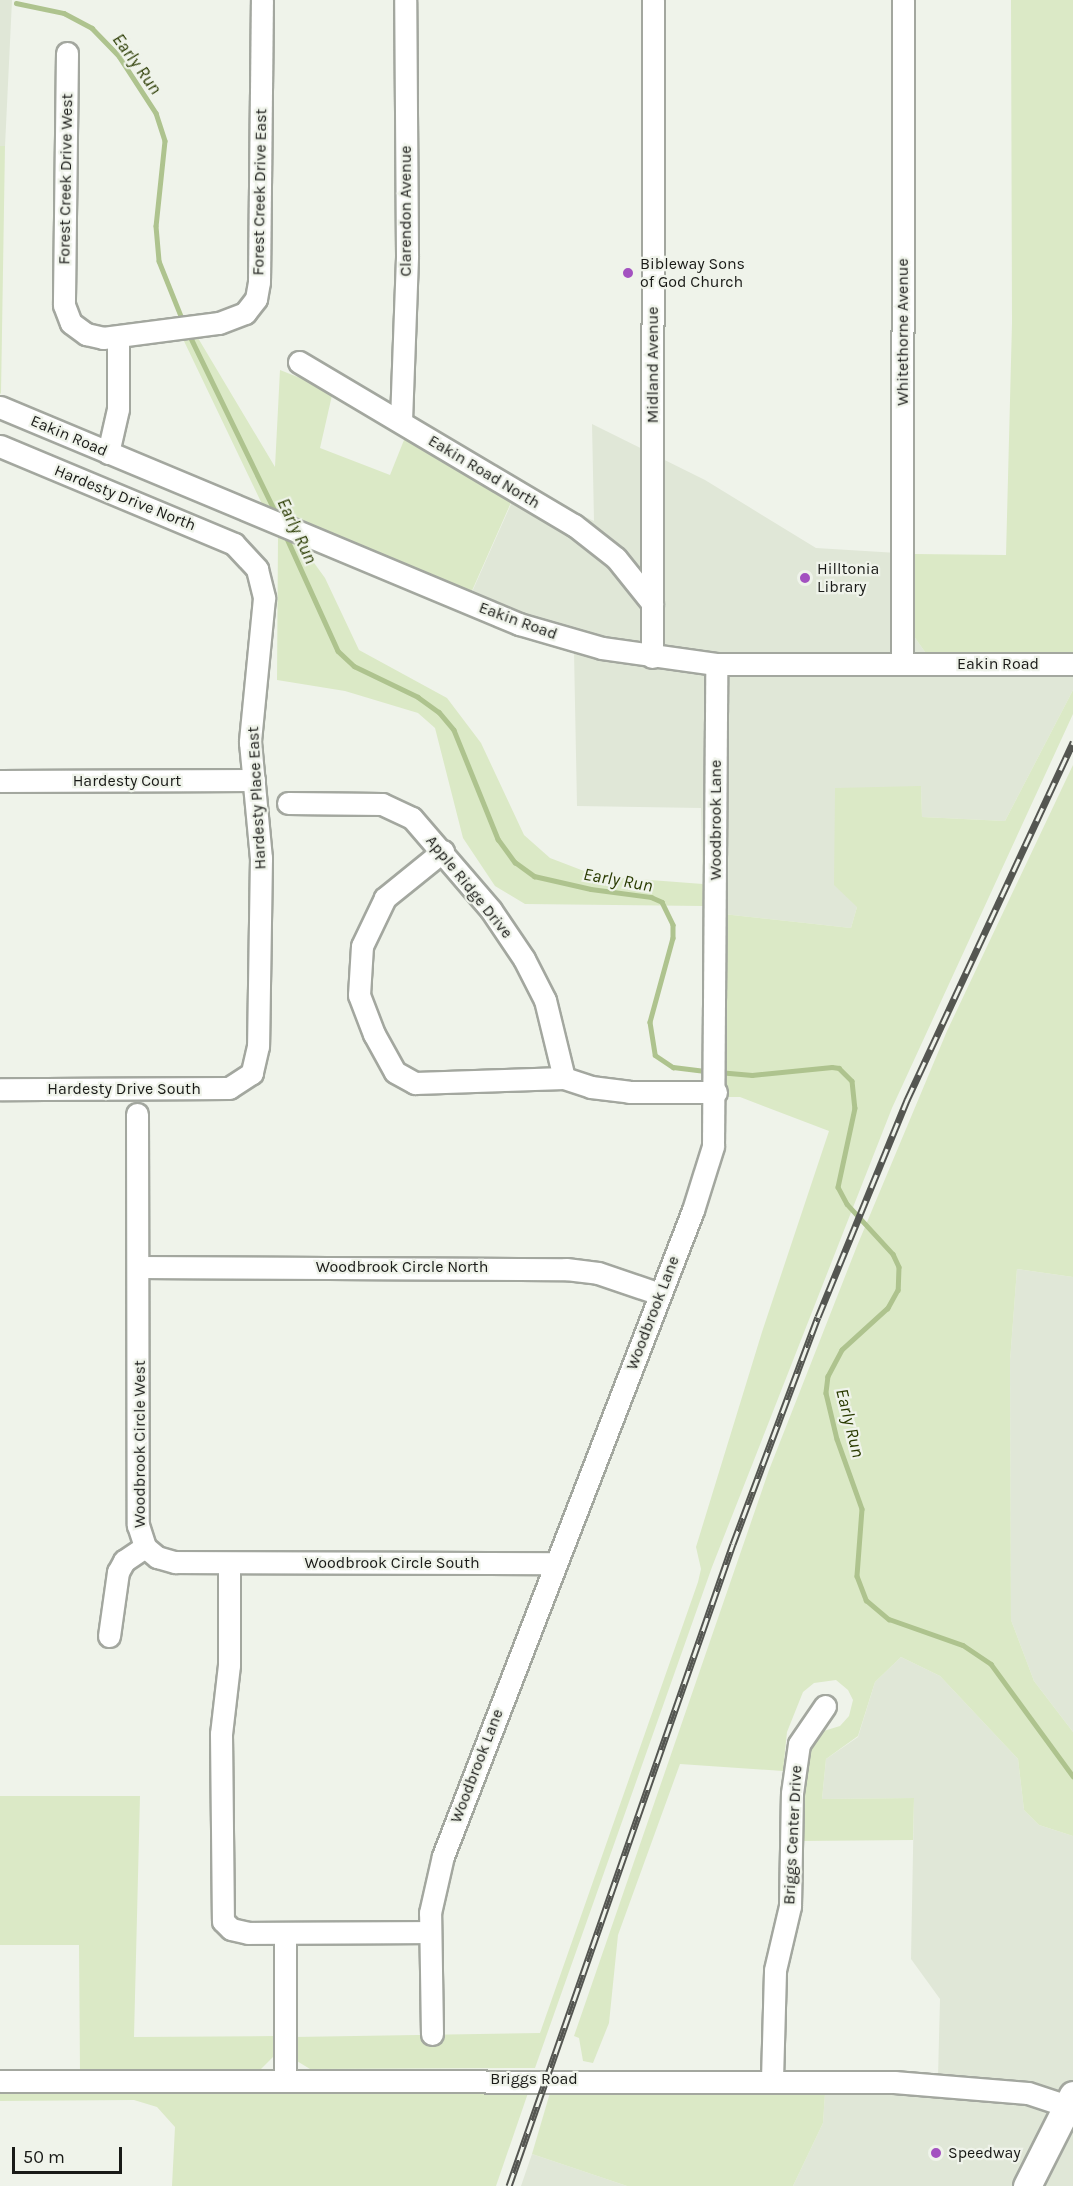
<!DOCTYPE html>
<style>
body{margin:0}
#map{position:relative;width:1073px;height:2186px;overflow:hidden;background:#eff3ea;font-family:Karla,sans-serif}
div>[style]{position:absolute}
.built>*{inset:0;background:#e0e7d7}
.green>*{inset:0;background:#dbe9c6}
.stream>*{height:4.5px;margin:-2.25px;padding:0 2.25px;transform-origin:2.25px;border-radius:2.25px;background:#aec38e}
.roads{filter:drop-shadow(2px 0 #a3a79f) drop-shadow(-2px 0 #a3a79f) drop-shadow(0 2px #a3a79f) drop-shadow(0 -2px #a3a79f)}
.minor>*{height:21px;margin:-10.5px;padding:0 10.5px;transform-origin:10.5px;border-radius:10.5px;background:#fff}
.major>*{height:27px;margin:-13.5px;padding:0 13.5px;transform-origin:13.5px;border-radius:13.5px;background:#fff}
.rail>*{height:7px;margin-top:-3.5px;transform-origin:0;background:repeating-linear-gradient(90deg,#eff3ea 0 14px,#545651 0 28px);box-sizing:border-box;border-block:2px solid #545651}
.dots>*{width:16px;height:16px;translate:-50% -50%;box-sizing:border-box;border:3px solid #eff3ea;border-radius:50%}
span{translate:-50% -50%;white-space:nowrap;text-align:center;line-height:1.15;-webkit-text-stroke:4.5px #eff3ea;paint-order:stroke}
.street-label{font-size:16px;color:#191a17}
.poi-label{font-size:16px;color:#191a17}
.left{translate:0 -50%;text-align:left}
.water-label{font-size:18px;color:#293a00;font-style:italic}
.scale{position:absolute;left:12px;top:2147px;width:110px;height:27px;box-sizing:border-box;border:3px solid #191a17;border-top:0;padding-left:8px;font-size:18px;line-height:21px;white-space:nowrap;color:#191a17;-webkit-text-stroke:4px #eff3ea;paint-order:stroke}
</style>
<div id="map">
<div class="built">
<i style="clip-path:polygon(0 0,12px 0,5px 146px,0 146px)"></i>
<i style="clip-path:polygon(592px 424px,705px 480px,816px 548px,914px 554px,913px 635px,925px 652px,1073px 652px,1073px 690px,1005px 821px,922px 817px,921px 786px,857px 907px,851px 928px,723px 914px,703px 906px,701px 808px,577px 806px,574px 652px,464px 610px,519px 486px,594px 521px)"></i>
<i style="clip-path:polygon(1017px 1269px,1073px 1277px,1073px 1732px,1034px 1681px,1011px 1620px,1010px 1361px)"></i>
<i style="clip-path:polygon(901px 1657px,940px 1676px,1018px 1759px,1024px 1810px,1039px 1825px,1073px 1836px,1073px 2186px,793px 2186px,823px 2123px,826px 2078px,938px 2077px,940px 1999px,911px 1959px,914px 1798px,822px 1799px,826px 1759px,858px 1737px,875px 1682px)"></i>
<i style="clip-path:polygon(532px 2154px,627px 2186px,521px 2186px)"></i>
</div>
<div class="green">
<i style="clip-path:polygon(1011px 0,1073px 0,1073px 652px,925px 652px,913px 635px,914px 554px,1006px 555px,1012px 323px)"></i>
<i style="clip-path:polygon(0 146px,5px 146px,1px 394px,0 393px)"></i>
<i style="clip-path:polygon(198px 338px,275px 467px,280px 370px,333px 391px,320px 448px,390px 475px,406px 435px,513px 498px,471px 593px,262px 504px,183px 339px)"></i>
<i style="clip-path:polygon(278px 537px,304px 549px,325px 578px,359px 650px,447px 698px,481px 743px,524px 835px,550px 858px,597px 876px,703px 884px,703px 906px,525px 904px,495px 886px,463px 838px,435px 728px,418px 713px,345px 691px,277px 680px)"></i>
<i style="clip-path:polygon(1073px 690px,1073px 714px,892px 1108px,712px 1567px,535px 2068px,310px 2069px,292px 2058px,293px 2037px,540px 2033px,698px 1582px,701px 1569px,696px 1547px,762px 1332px,829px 1131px,740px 1097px,725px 1097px,723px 914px,851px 928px,857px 907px,834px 885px,835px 788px,921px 786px,922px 817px,1005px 821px)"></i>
<i style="clip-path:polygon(1073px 765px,1073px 1277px,1017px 1269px,1010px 1361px,1011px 1620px,1034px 1681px,1073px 1732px,1073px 1836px,1039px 1825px,1024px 1810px,1018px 1759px,940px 1676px,901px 1657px,875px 1682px,858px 1736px,826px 1759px,822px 1799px,914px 1798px,913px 1840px,801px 1841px,802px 1773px,807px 1744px,817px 1733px,840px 1726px,849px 1716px,853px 1700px,848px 1690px,836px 1680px,814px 1683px,803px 1692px,787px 1732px,783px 1771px,680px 1764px,618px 1935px,609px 2023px,593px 2063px,583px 2061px,579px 2038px,574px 2036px,769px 1470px,857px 1246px,947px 1031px)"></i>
<i style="clip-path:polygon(0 1796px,140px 1796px,134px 2037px,276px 2036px,276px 2054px,260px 2070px,80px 2073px,79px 1945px,0 1945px)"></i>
<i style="clip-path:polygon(552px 2086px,825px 2093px,823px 2123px,793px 2186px,627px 2186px,532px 2154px)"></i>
<i style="clip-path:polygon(525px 2087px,528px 2093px,496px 2186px,172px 2186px,175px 2127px,157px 2107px,134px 2100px,0 2101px,0 2088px)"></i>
</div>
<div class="stream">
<i style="left:16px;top:3px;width:49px;rotate:11.8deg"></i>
<i style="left:64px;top:13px;width:32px;rotate:28deg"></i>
<i style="left:92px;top:28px;width:39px;rotate:46deg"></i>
<i style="left:119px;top:56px;width:68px;rotate:57deg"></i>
<i style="left:156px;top:113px;width:29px;rotate:72deg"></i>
<i style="left:165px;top:141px;width:85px;rotate:96deg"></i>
<i style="left:156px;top:226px;width:35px;rotate:85deg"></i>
<i style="left:159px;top:261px;width:65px;rotate:68.2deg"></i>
<i style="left:189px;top:334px;width:201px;rotate:64.1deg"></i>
<i style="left:285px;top:534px;width:128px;rotate:65.6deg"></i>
<i style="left:338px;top:651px;width:22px;rotate:43deg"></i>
<i style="left:354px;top:666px;width:71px;rotate:25.8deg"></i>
<i style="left:418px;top:697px;width:26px;rotate:36deg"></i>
<i style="left:439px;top:712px;width:23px;rotate:50deg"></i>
<i style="left:454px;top:730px;width:118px;rotate:68deg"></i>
<i style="left:498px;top:839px;width:29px;rotate:54deg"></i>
<i style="left:515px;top:862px;width:24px;rotate:36deg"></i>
<i style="left:534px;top:876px;width:58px;rotate:12.8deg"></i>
<i style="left:591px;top:889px;width:61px;rotate:7.6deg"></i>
<i style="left:651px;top:897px;width:12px;rotate:24deg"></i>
<i style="left:662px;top:902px;width:25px;rotate:64deg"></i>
<i style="left:673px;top:925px;width:13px;rotate:90deg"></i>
<i style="left:673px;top:938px;width:87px;rotate:105.3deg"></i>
<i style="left:650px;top:1022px;width:33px;rotate:81deg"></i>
<i style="left:655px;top:1055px;width:22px;rotate:34deg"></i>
<i style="left:673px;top:1067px;width:34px;rotate:7deg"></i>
<i style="left:718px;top:1072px;width:34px;rotate:5deg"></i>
<i style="left:752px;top:1075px;width:80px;rotate:-5.7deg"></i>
<i style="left:832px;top:1067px;width:7px;rotate:8deg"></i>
<i style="left:839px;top:1068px;width:18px;rotate:45deg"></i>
<i style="left:852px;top:1081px;width:27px;rotate:84deg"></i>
<i style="left:855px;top:1108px;width:81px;rotate:102.1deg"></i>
<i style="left:838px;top:1187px;width:19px;rotate:62deg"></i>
<i style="left:847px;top:1204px;width:68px;rotate:47.4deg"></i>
<i style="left:893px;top:1254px;width:14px;rotate:65deg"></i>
<i style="left:899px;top:1267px;width:23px;rotate:92deg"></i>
<i style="left:898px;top:1290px;width:21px;rotate:119deg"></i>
<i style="left:888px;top:1308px;width:62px;rotate:137.6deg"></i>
<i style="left:842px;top:1350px;width:30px;rotate:118deg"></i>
<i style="left:828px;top:1376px;width:17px;rotate:97deg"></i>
<i style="left:826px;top:1393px;width:47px;rotate:76.6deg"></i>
<i style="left:837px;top:1439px;width:74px;rotate:70.3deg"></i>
<i style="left:862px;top:1509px;width:67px;rotate:94.3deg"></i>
<i style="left:857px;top:1576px;width:26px;rotate:69deg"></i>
<i style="left:866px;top:1600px;width:30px;rotate:40deg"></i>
<i style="left:889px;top:1619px;width:78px;rotate:19.4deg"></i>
<i style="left:963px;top:1645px;width:34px;rotate:34deg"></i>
<i style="left:991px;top:1664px;width:139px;rotate:53.8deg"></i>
</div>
<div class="roads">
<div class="minor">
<i style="left:67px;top:53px;width:252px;rotate:90.7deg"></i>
<i style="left:64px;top:305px;width:19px;rotate:69deg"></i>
<i style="left:71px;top:323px;width:19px;rotate:36deg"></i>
<i style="left:86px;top:334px;width:17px;rotate:13deg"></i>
<i style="left:103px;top:338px;width:117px;rotate:-7.4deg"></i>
<i style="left:219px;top:323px;width:28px;rotate:-21deg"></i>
<i style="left:245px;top:313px;width:18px;rotate:-52deg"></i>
<i style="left:256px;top:299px;width:17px;rotate:-80deg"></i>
<i style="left:259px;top:282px;width:282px;rotate:-89.4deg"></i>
<i style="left:299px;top:362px;width:320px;rotate:30.7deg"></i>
<i style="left:574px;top:525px;width:53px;rotate:38.2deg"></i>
<i style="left:616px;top:558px;width:58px;rotate:51.3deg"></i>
<i style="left:0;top:407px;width:563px;rotate:22.69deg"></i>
<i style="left:519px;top:624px;width:86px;rotate:16.1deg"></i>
<i style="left:602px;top:648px;width:115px;rotate:8deg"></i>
<i style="left:716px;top:664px;width:357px"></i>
<i style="left:401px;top:421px;width:166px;rotate:-87.9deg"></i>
<i style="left:407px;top:255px;width:255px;rotate:-90.4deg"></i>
<i style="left:0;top:446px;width:254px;rotate:22.7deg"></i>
<i style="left:234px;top:544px;width:34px;rotate:47deg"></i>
<i style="left:257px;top:569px;width:30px;rotate:76deg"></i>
<i style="left:264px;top:598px;width:145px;rotate:95.6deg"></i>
<i style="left:250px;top:742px;width:117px;rotate:84.6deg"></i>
<i style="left:261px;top:858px;width:188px;rotate:90.9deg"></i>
<i style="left:258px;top:1046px;width:28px;rotate:103deg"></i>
<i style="left:252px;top:1073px;width:27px;rotate:147deg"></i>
<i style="left:229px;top:1088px;width:229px;rotate:179.7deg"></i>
<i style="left:108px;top:453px;width:45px;rotate:-77.2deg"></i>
<i style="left:118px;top:409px;width:72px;rotate:-90deg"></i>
<i style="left:652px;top:657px;width:657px;rotate:-89.91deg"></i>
<i style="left:902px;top:664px;width:664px;rotate:-89.91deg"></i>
<i style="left:0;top:781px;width:254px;rotate:-0.2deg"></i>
<i style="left:288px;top:803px;width:94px;rotate:0.6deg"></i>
<i style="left:382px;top:804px;width:33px;rotate:25deg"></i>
<i style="left:412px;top:818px;width:121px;rotate:49.3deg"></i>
<i style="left:491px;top:910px;width:59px;rotate:56deg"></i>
<i style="left:524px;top:959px;width:46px;rotate:62.9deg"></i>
<i style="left:545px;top:1000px;width:80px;rotate:76.3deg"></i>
<i style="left:443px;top:851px;width:75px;rotate:141deg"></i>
<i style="left:385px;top:898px;width:53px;rotate:115.6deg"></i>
<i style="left:362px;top:946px;width:49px;rotate:93.5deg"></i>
<i style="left:359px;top:995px;width:42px;rotate:69deg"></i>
<i style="left:374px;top:1034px;width:43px;rotate:61.1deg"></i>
<i style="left:395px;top:1072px;width:23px;rotate:29deg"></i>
<i style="left:415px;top:1083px;width:149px;rotate:-1.9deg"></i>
<i style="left:564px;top:1078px;width:28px;rotate:18deg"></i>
<i style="left:591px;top:1087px;width:38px;rotate:7deg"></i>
<i style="left:629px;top:1092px;width:87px"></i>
<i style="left:137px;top:1114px;width:411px;rotate:89.9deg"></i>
<i style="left:138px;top:1525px;width:23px;rotate:72deg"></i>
<i style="left:145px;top:1547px;width:16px;rotate:40deg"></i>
<i style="left:157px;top:1557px;width:19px;rotate:16deg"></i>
<i style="left:175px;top:1562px;width:381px;rotate:0.2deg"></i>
<i style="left:139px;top:1267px;width:427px;rotate:0.3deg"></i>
<i style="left:566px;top:1269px;width:32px;rotate:7deg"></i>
<i style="left:598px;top:1273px;width:65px;rotate:18.7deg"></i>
<i style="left:229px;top:1563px;width:102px;rotate:90deg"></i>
<i style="left:229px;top:1665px;width:69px;rotate:96.6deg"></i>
<i style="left:221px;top:1734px;width:187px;rotate:89.4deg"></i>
<i style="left:223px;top:1921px;width:11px;rotate:45deg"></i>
<i style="left:231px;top:1929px;width:17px;rotate:13deg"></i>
<i style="left:248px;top:1933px;width:182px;rotate:-0.3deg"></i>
<i style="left:109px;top:1636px;width:65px;rotate:-82deg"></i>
<i style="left:118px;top:1572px;width:13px;rotate:-61deg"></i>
<i style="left:124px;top:1561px;width:25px;rotate:-34deg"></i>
<i style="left:285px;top:1933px;width:146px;rotate:90deg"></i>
<i style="left:432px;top:2034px;width:121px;rotate:-90.9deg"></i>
<i style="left:430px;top:1913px;width:58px;rotate:-77.2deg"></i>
<i style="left:443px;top:1856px;width:693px;rotate:-68.84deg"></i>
<i style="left:693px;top:1210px;width:67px;rotate:-72.6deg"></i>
<i style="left:713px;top:1146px;width:482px;rotate:-89.6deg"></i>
<i style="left:772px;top:2079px;width:109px;rotate:-88.4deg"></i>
<i style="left:775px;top:1970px;width:66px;rotate:-76.8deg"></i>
<i style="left:790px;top:1906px;width:113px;rotate:-89deg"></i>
<i style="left:792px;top:1793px;width:49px;rotate:-81.9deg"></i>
<i style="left:799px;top:1744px;width:46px;rotate:-55.6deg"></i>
<i style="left:0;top:2081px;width:894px;rotate:0.06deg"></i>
<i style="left:894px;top:2082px;width:134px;rotate:4.7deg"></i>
<i style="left:1028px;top:2093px;width:47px;rotate:18.4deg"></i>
</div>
<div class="major">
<i style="left:1027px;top:2186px;width:102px;rotate:-63.2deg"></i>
</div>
</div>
<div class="rail">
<i style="left:509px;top:2186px;width:680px;rotate:-70.77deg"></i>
<i style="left:733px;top:1544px;width:242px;rotate:-69.5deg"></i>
<i style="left:818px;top:1317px;width:235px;rotate:-67.7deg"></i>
<i style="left:907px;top:1100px;width:395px;rotate:-65.1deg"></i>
</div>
<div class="dots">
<i style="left:628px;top:273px;background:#a351c0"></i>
<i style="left:805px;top:578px;background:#a351c0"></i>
<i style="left:936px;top:2153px;background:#a351c0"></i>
</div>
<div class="street-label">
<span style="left:66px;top:179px;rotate:-89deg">Forest Creek Drive West</span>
<span style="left:260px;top:192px;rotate:-89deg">Forest Creek Drive East</span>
<span style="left:406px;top:211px;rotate:-90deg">Clarendon Avenue</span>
<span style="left:903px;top:332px;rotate:-90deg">Whitethorne Avenue</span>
<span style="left:653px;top:365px;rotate:-90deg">Midland Avenue</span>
<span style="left:69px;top:436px;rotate:23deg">Eakin Road</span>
<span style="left:484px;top:472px;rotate:31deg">Eakin Road North</span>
<span style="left:125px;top:498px;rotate:22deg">Hardesty Drive North</span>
<span style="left:518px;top:621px;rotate:20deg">Eakin Road</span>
<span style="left:998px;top:664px">Eakin Road</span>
<span style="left:127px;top:781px">Hardesty Court</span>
<span style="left:257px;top:798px;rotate:-93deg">Hardesty Place East</span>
<span style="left:716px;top:820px;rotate:-90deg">Woodbrook Lane</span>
<span style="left:469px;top:887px;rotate:51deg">Apple Ridge Drive</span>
<span style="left:124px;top:1089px">Hardesty Drive South</span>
<span style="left:402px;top:1267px">Woodbrook Circle North</span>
<span style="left:653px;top:1313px;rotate:-69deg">Woodbrook Lane</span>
<span style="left:140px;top:1444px;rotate:-90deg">Woodbrook Circle West</span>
<span style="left:392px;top:1563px">Woodbrook Circle South</span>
<span style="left:477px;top:1766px;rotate:-69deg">Woodbrook Lane</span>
<span style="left:793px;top:1835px;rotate:-87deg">Briggs Center Drive</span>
<span style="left:534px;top:2079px">Briggs Road</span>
</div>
<div class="poi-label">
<span class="left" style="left:640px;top:273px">Bibleway Sons<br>of God Church</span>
<span class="left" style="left:817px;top:578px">Hilltonia<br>Library</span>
<span class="left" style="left:948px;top:2153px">Speedway</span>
</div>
<div class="water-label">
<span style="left:137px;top:64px;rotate:54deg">Early Run</span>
<span style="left:297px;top:531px;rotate:65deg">Early Run</span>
<span style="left:618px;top:880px;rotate:10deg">Early Run</span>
<span style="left:850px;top:1423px;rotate:76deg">Early Run</span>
</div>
<div class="scale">50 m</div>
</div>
